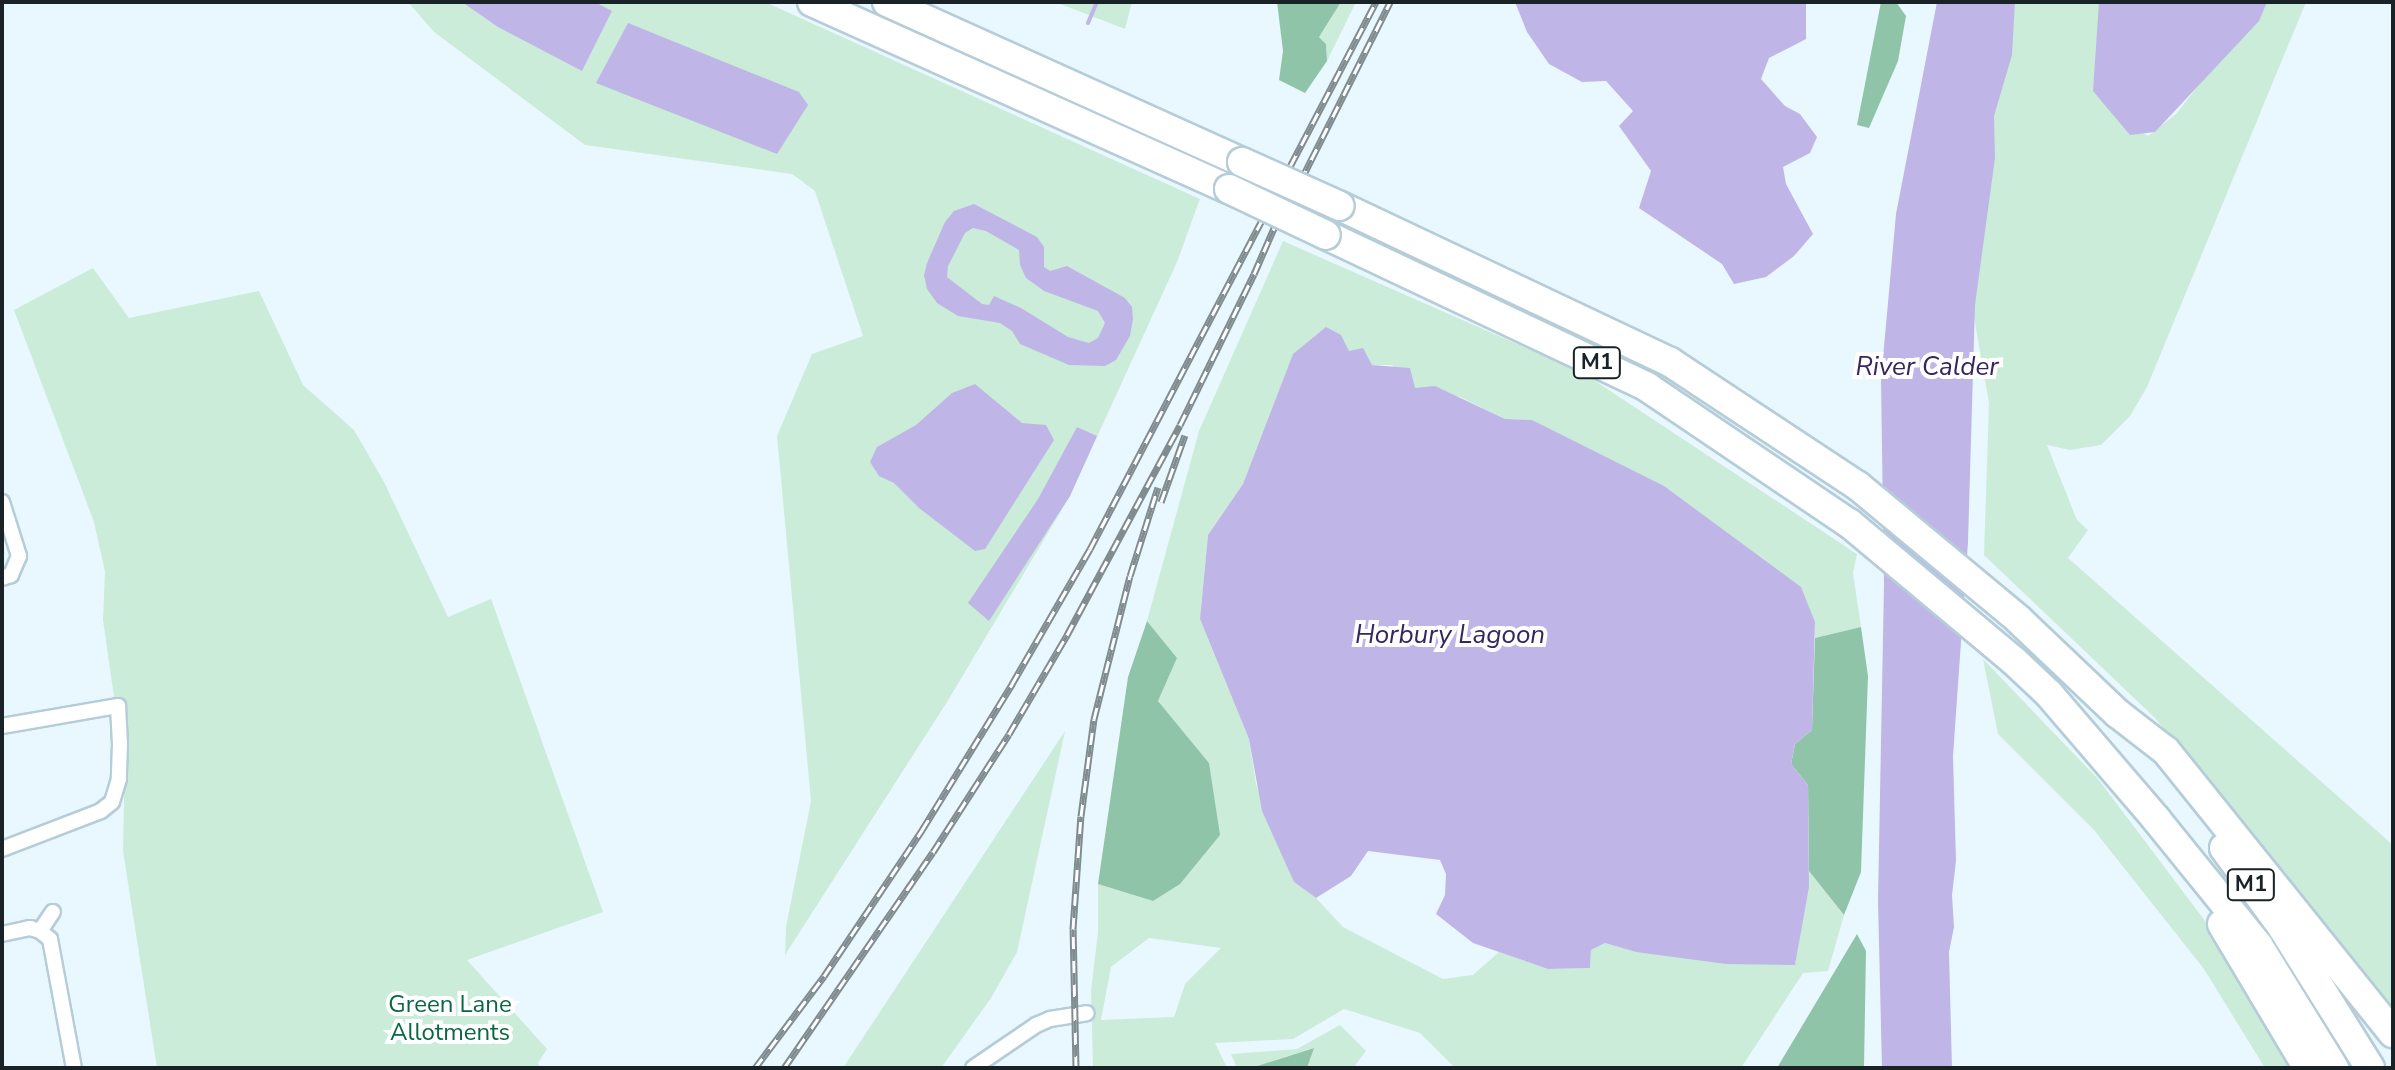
<!DOCTYPE html>
<style>
body{margin:0}
#map{position:relative;width:2395px;height:1070px;overflow:hidden;background:#e9f8fe;font-family:"Nunito Sans",sans-serif}
div>[style]{position:absolute}
.green>*{inset:0;background:#cbecd9}
.forest>*{inset:0;background:#90c4a8}
.water>*{inset:0;background:#bfb6e7}
.stream>*{height:4px;margin:-2px;padding:0 2px;transform-origin:2px;border-radius:2px;background:#bfb6e7}
.roads{filter:drop-shadow(2px 0 #b5cdd8) drop-shadow(-2px 0 #b5cdd8) drop-shadow(0 2px #b5cdd8) drop-shadow(0 -2px #b5cdd8)}
.street>*{height:14px;margin:-7px;padding:0 7px;transform-origin:7px;border-radius:7px;background:#fff}
.highway>*{height:28px;margin:-14px;padding:0 14px;transform-origin:14px;border-radius:14px;background:#fff}
.rail>*{height:7px;margin-top:-3.5px;transform-origin:0;background:repeating-linear-gradient(90deg,#fff 0 12px,#818c91 0 24px);box-sizing:border-box;border-block:2px solid #818c91}
.bridges{filter:drop-shadow(2px 0 #b5cdd8) drop-shadow(-2px 0 #b5cdd8) drop-shadow(0 2px #b5cdd8) drop-shadow(0 -2px #b5cdd8)}
.highway-bridge>*{height:28px;margin:-14px;padding:0 14px;transform-origin:14px;border-radius:14px;background:#fff}
span{translate:-50% -50%;white-space:nowrap;text-align:center;line-height:1.15;-webkit-text-stroke:8px #fff;paint-order:stroke}
.shield-label span{padding:2px 6px;background:#fff;border:2px solid;border-radius:6px;-webkit-text-stroke-width:0}
.shield-label{font-size:22px;color:#192226;font-weight:700}
.park-label{font-size:24px;color:#0a6744}
.water-label{font-size:26px;color:#36255f;font-style:italic}
.frame{position:absolute;inset:0;border:4px solid #192226;pointer-events:none}
</style>
<div id="map">
<div class="green">
<i style="clip-path:polygon(408px 2px,765px 2px,1200px 199px,1177px 262px,1070px 496px,947px 702px,785px 955px,786px 927px,811px 801px,777px 436px,812px 354px,863px 336px,815px 191px,792px 174px,585px 145px,434px 32px)"></i>
<i style="clip-path:polygon(1055px 2px,1132px 2px,1125px 29px)"></i>
<i style="clip-path:polygon(1341px 2px,1356px 2px,1327px 61px,1326px 44px,1319px 37px)"></i>
<i style="clip-path:polygon(2014px 2px,2101px 2px,2137px 129px,2148px 136px,2176px 114px,2264px 2px,2306px 2px,2147px 387px,2130px 416px,2101px 445px,2070px 450px,2047px 445px,2077px 520px,2088px 530px,2068px 558px,2393px 845px,2393px 1009px,2155px 718px,1984px 555px,1989px 403px,1972px 306px,1993px 118px)"></i>
<i style="clip-path:polygon(evenodd,1283px 241px,1583px 373px,1857px 554px,1853px 573px,1861px 627px,1815px 638px,1815px 622px,1532px 420px,1505px 419px,1460px 397px,1415px 388px,1392px 365px,1372px 365px,1349px 351px,1293px 355px,1243px 484px,1208px 535px,1200px 619px,1249px 739px,1256px 784px,1294px 882px,1316px 898px,1343px 927px,1443px 979px,1473px 975px,1499px 952px,1548px 969px,1590px 968px,1591px 950px,1605px 943px,1636px 952px,1795px 965px,1809px 871px,1844px 915px,1828px 971px,1803px 973px,1741px 1068px,1455px 1068px,1420px 1033px,1344px 1009px,1293px 1039px,1215px 1043px,1227px 1068px,1093px 1068px,1091px 991px,1098px 932px,1098px 884px,1153px 901px,1209px 763px,1158px 701px,1177px 658px,1147px 621px,1199px 431px,1283px 241px,1149px 938px,1221px 948px,1185px 984px,1174px 1017px,1101px 1020px,1111px 967px,1149px 938px)"></i>
<i style="clip-path:polygon(93px 268px,129px 318px,259px 291px,303px 385px,354px 430px,384px 482px,448px 617px,491px 599px,603px 912px,467px 960px,547px 1049px,538px 1063px,540px 1068px,157px 1068px,123px 851px,125px 751px,121px 697px,114px 697px,103px 620px,105px 572px,94px 522px,14px 310px)"></i>
<i style="clip-path:polygon(1983px 659px,2098px 779px,2209px 926px,2292px 1068px,2265px 1068px,2204px 969px,2094px 830px,1998px 734px)"></i>
<i style="clip-path:polygon(1065px 731px,1017px 952px,991px 998px,941px 1068px,843px 1068px)"></i>
<i style="clip-path:polygon(1340px 1025px,1366px 1051px,1353px 1068px,1307px 1068px,1313px 1048px,1251px 1068px,1237px 1068px,1231px 1054px,1297px 1049px)"></i>
</div>
<div class="forest">
<i style="clip-path:polygon(1277px 2px,1341px 2px,1319px 37px,1326px 44px,1327px 61px,1305px 93px,1279px 80px,1283px 51px)"></i>
<i style="clip-path:polygon(1881px 2px,1896px 2px,1906px 16px,1898px 61px,1869px 128px,1857px 125px)"></i>
<i style="clip-path:polygon(1147px 621px,1177px 658px,1158px 701px,1209px 763px,1220px 835px,1180px 884px,1153px 901px,1098px 884px,1128px 677px)"></i>
<i style="clip-path:polygon(1861px 627px,1868px 676px,1861px 872px,1844px 915px,1809px 871px,1808px 785px,1791px 764px,1795px 744px,1812px 730px,1815px 638px)"></i>
<i style="clip-path:polygon(1857px 934px,1866px 951px,1864px 1068px,1777px 1068px)"></i>
<i style="clip-path:polygon(1314px 1048px,1307px 1068px,1251px 1068px)"></i>
</div>
<div class="water">
<i style="clip-path:polygon(462px 2px,595px 2px,612px 11px,582px 71px,498px 27px)"></i>
<i style="clip-path:polygon(1515px 2px,1806px 2px,1806px 39px,1769px 58px,1761px 79px,1785px 106px,1800px 114px,1817px 137px,1810px 153px,1783px 167px,1786px 184px,1813px 234px,1794px 256px,1766px 277px,1734px 284px,1722px 264px,1639px 208px,1651px 171px,1619px 126px,1633px 111px,1606px 81px,1582px 82px,1549px 64px,1527px 32px)"></i>
<i style="clip-path:polygon(1937px 2px,2015px 2px,2012px 55px,1994px 116px,1995px 158px,1975px 305px,1968px 542px,1953px 756px,1956px 861px,1952px 895px,1954px 927px,1949px 952px,1952px 1068px,1882px 1068px,1878px 901px,1884px 584px,1881px 380px,1896px 214px)"></i>
<i style="clip-path:polygon(2099px 2px,2267px 2px,2259px 21px,2155px 132px,2130px 135px,2093px 91px)"></i>
<i style="clip-path:polygon(628px 23px,799px 92px,808px 105px,777px 154px,596px 83px)"></i>
<i style="clip-path:polygon(evenodd,974px 204px,1037px 237px,1044px 247px,1044px 267px,1050px 271px,1067px 266px,1125px 298px,1132px 307px,1133px 319px,1130px 336px,1116px 360px,1105px 366px,1069px 365px,1020px 344px,1012px 331px,1000px 323px,958px 316px,937px 303px,927px 289px,924px 275px,927px 263px,945px 222px,954px 211px,974px 204px,973px 228px,986px 231px,1019px 250px,1020px 265px,1026px 278px,1044px 291px,1098px 311px,1105px 323px,1098px 338px,1089px 343px,1068px 337px,1021px 308px,994px 296px,989px 305px,982px 304px,947px 277px,948px 266px,965px 233px,973px 228px)"></i>
<i style="clip-path:polygon(1326px 327px,1341px 335px,1349px 351px,1363px 348px,1372px 365px,1410px 368px,1415px 388px,1435px 386px,1505px 419px,1532px 420px,1664px 486px,1801px 587px,1815px 622px,1812px 730px,1795px 744px,1791px 764px,1808px 785px,1809px 887px,1795px 965px,1726px 964px,1636px 952px,1605px 943px,1591px 950px,1590px 968px,1548px 969px,1473px 943px,1436px 914px,1445px 895px,1446px 874px,1440px 860px,1368px 851px,1351px 876px,1316px 898px,1294px 882px,1262px 811px,1249px 739px,1200px 619px,1208px 535px,1243px 484px,1293px 354px)"></i>
<i style="clip-path:polygon(975px 384px,1022px 423px,1046px 425px,1054px 440px,985px 549px,975px 551px,919px 508px,894px 483px,879px 476px,870px 462px,877px 447px,916px 425px,952px 393px)"></i>
<i style="clip-path:polygon(1077px 427px,1097px 436px,1070px 496px,989px 621px,968px 603px,1038px 499px)"></i>
</div>
<div class="stream">
<i style="left:1088px;top:23px;width:23px;rotate:-67deg"></i>
</div>
<div class="roads">
<div class="street">
<i style="left:2px;top:502px;width:57px;rotate:72.5deg"></i>
<i style="left:19px;top:556px;width:21px;rotate:113deg"></i>
<i style="left:11px;top:575px;width:9px;rotate:162deg"></i>
<i style="left:2px;top:726px;width:118px;rotate:-9.8deg"></i>
<i style="left:118px;top:706px;width:38px;rotate:87deg"></i>
<i style="left:120px;top:744px;width:35px;rotate:92deg"></i>
<i style="left:119px;top:779px;width:24px;rotate:107deg"></i>
<i style="left:112px;top:802px;width:14px;rotate:141deg"></i>
<i style="left:101px;top:811px;width:106px;rotate:159deg"></i>
<i style="left:40px;top:931px;width:13px;rotate:39deg"></i>
<i style="left:50px;top:939px;width:131px;rotate:79.5deg"></i>
<i style="left:2px;top:934px;width:29px;rotate:-12deg"></i>
<i style="left:30px;top:928px;width:10px;rotate:17deg"></i>
<i style="left:40px;top:931px;width:23px;rotate:-56deg"></i>
<i style="left:973px;top:1068px;width:76px;rotate:-34.3deg"></i>
<i style="left:1036px;top:1025px;width:15px;rotate:-23deg"></i>
<i style="left:1050px;top:1019px;width:37px;rotate:-9deg"></i>
</div>
<div class="highway">
<i style="left:812px;top:2px;width:457px;rotate:24.2deg"></i>
<i style="left:887px;top:2px;width:389px;rotate:24.3deg"></i>
<i style="left:1340px;top:206px;width:365px;rotate:25.3deg"></i>
<i style="left:1670px;top:362px;width:225px;rotate:33.4deg"></i>
<i style="left:1858px;top:486px;width:208px;rotate:39.7deg"></i>
<i style="left:2018px;top:619px;width:137px;rotate:43.5deg"></i>
<i style="left:2117px;top:713px;width:62px;rotate:37.8deg"></i>
<i style="left:2166px;top:751px;width:362px;rotate:51.2deg"></i>
<i style="left:1326px;top:235px;width:355px;rotate:25.3deg"></i>
<i style="left:1647px;top:387px;width:244px;rotate:34deg"></i>
<i style="left:1849px;top:523px;width:215px;rotate:39.9deg"></i>
<i style="left:2014px;top:661px;width:48px;rotate:43.3deg"></i>
<i style="left:2049px;top:694px;width:165px;rotate:49.4deg"></i>
<i style="left:2156px;top:819px;width:162px;rotate:51deg"></i>
<i style="left:2258px;top:945px;width:145px;rotate:58.3deg"></i>
<i style="left:2224px;top:848px;width:98px;rotate:53.7deg"></i>
<i style="left:2282px;top:927px;width:166px;rotate:58deg"></i>
<i style="left:2222px;top:924px;width:168px;rotate:59.2deg"></i>
</div>
</div>
<div class="rail">
<i style="left:1279px;top:224px;width:248px;rotate:-63.4deg"></i>
<i style="left:1161px;top:502px;width:71px;rotate:-70.3deg"></i>
<i style="left:755px;top:1068px;width:115px;rotate:-53.1deg"></i>
<i style="left:824px;top:976px;width:176px;rotate:-56.1deg"></i>
<i style="left:922px;top:830px;width:172px;rotate:-58.3deg"></i>
<i style="left:1012px;top:684px;width:156px;rotate:-60deg"></i>
<i style="left:1090px;top:549px;width:617px;rotate:-62.4deg"></i>
<i style="left:784px;top:1068px;width:262px;rotate:-55.4deg"></i>
<i style="left:933px;top:852px;width:140px;rotate:-57.2deg"></i>
<i style="left:1009px;top:734px;width:115px;rotate:-59.6deg"></i>
<i style="left:1067px;top:635px;width:238px;rotate:-61.7deg"></i>
<i style="left:1180px;top:425px;width:168px;rotate:-63.9deg"></i>
<i style="left:1254px;top:274px;width:68px;rotate:-66.5deg"></i>
<i style="left:1076px;top:1068px;width:139px;rotate:-91.2deg"></i>
<i style="left:1073px;top:929px;width:113px;rotate:-86deg"></i>
<i style="left:1081px;top:816px;width:98px;rotate:-82.4deg"></i>
<i style="left:1094px;top:719px;width:147px;rotate:-75.9deg"></i>
<i style="left:1130px;top:576px;width:93px;rotate:-72.5deg"></i>
</div>
<div class="bridges">
<div class="highway-bridge">
<i style="left:1242px;top:162px;width:107px;rotate:24.2deg"></i>
<i style="left:1229px;top:189px;width:107px;rotate:25.4deg"></i>
</div>
</div>
<div class="shield-label">
<span style="left:1597px;top:363px">M1</span>
<span style="left:2251px;top:885px">M1</span>
</div>
<div class="park-label">
<span style="left:450px;top:1019px">Green Lane<br>Allotments</span>
</div>
<div class="water-label">
<span style="left:1927px;top:367px">River Calder</span>
<span style="left:1450px;top:635px">Horbury Lagoon</span>
</div>
<div class="frame"></div>
</div>
